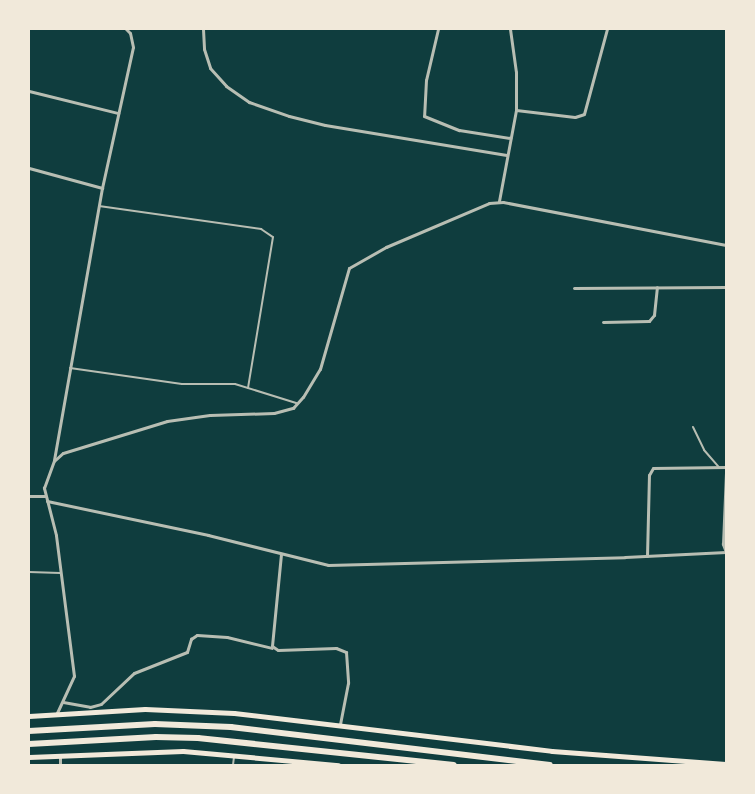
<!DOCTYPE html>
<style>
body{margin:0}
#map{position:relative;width:755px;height:794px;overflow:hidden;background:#0f3d3e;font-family:Figtree,sans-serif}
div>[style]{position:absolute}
.service>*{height:2px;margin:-1px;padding:0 1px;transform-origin:1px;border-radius:1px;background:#b8beb3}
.minor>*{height:3px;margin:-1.5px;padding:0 1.5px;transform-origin:1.5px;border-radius:1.5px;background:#b8beb3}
.secondary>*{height:5px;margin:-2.5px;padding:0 2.5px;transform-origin:2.5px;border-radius:2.5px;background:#f1e9da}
.trunk>*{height:5.5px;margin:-2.75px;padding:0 2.75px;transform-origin:2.75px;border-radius:2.75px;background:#f1e9da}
span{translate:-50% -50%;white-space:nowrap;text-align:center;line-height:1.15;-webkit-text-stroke:4px #f1e9da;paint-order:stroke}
.frame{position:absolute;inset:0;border:30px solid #f1e9da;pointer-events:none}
</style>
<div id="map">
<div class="service">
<i style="left:99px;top:206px;width:164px;rotate:8.1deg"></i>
<i style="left:261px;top:229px;width:14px;rotate:34deg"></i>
<i style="left:273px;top:237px;width:153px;rotate:99.4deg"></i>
<i style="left:70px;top:368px;width:113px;rotate:8.1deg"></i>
<i style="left:182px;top:384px;width:53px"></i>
<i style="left:235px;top:384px;width:64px;rotate:17.3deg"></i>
<i style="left:693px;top:427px;width:25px;rotate:64deg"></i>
<i style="left:704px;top:450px;width:23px;rotate:49deg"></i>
<i style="left:29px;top:572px;width:31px;rotate:2deg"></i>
<i style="left:233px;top:765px;width:8px;rotate:-83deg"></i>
</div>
<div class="minor">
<i style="left:203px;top:29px;width:20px;rotate:87deg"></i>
<i style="left:204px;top:49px;width:20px;rotate:72deg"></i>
<i style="left:210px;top:68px;width:24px;rotate:48deg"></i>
<i style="left:226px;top:86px;width:28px;rotate:35deg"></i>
<i style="left:249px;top:102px;width:42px;rotate:19.3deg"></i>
<i style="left:289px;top:116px;width:37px;rotate:14deg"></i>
<i style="left:325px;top:125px;width:184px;rotate:9.4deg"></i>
<i style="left:438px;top:29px;width:52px;rotate:103.2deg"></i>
<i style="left:426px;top:80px;width:36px;rotate:93deg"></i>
<i style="left:424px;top:116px;width:38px;rotate:22deg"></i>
<i style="left:459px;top:130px;width:52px;rotate:8.9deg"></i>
<i style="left:510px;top:29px;width:43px;rotate:82.1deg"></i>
<i style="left:516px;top:72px;width:38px;rotate:90deg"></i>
<i style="left:29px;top:91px;width:92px;rotate:13.9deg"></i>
<i style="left:29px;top:168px;width:76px;rotate:15.3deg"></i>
<i style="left:499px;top:201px;width:93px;rotate:-79.4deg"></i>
<i style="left:516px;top:110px;width:59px;rotate:6.8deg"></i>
<i style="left:575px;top:117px;width:9px;rotate:-18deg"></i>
<i style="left:584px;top:114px;width:88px;rotate:-74.9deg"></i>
<i style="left:574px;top:288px;width:152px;rotate:-0.4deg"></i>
<i style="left:603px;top:322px;width:46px;rotate:-1.2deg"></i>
<i style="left:649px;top:321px;width:8px;rotate:-50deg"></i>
<i style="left:654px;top:315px;width:28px;rotate:-84deg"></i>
<i style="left:54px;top:460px;width:276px;rotate:-80deg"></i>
<i style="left:102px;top:188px;width:144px;rotate:-77.6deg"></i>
<i style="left:133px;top:47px;width:14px;rotate:-102deg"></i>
<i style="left:130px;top:33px;width:6px;rotate:-135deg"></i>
<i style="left:29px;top:496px;width:16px"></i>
<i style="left:47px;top:501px;width:165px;rotate:11.9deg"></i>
<i style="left:208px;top:535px;width:124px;rotate:14deg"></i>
<i style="left:328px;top:565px;width:297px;rotate:-1.5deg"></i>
<i style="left:625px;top:557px;width:101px;rotate:-2.8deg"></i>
<i style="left:726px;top:552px;width:9px;rotate:-111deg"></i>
<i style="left:723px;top:544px;width:71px;rotate:-87.6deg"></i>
<i style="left:281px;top:554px;width:92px;rotate:95.6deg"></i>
<i style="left:272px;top:646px;width:7px;rotate:34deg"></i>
<i style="left:278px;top:650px;width:58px;rotate:-2deg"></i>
<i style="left:336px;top:648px;width:11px;rotate:22deg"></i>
<i style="left:346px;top:652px;width:31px;rotate:86deg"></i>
<i style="left:348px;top:683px;width:42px;rotate:101deg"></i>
<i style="left:647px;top:556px;width:81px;rotate:-88.6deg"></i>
<i style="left:649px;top:475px;width:8px;rotate:-60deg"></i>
<i style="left:653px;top:468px;width:73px;rotate:-0.8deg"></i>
<i style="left:63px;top:702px;width:27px;rotate:10deg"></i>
<i style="left:90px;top:707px;width:11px;rotate:-15deg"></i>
<i style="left:101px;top:704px;width:45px;rotate:-43.2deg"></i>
<i style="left:134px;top:673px;width:57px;rotate:-21.6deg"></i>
<i style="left:187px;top:652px;width:14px;rotate:-73deg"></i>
<i style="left:191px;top:639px;width:7px;rotate:-34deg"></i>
<i style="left:197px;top:635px;width:30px;rotate:4deg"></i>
<i style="left:227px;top:637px;width:46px;rotate:13.7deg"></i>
<i style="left:56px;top:715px;width:43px;rotate:-65.2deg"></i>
<i style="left:74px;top:676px;width:142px;rotate:-97.3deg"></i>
<i style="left:56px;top:535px;width:49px;rotate:-104.3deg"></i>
<i style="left:44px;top:488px;width:29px;rotate:-70deg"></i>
<i style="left:54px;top:461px;width:12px;rotate:-42deg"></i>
<i style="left:63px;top:453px;width:109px;rotate:-17.1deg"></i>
<i style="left:167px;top:421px;width:43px;rotate:-7.9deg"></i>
<i style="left:210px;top:415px;width:64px;rotate:-1.8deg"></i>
<i style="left:274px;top:413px;width:20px;rotate:-15deg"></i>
<i style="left:293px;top:408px;width:15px;rotate:-48deg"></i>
<i style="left:303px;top:397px;width:33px;rotate:-59deg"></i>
<i style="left:320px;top:369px;width:105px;rotate:-74deg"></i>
<i style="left:349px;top:268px;width:43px;rotate:-29.6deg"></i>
<i style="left:386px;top:247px;width:112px;rotate:-23.1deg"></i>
<i style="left:489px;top:203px;width:14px;rotate:-4deg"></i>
<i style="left:503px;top:202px;width:227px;rotate:10.9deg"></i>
<i style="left:60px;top:756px;width:9px;rotate:90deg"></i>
</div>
<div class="secondary">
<i style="left:29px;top:716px;width:116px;rotate:-3.5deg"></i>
<i style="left:145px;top:709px;width:89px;rotate:2.6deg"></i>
<i style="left:234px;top:713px;width:320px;rotate:6.8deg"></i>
<i style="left:552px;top:751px;width:174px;rotate:4.3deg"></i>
<i style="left:29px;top:757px;width:154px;rotate:-2.2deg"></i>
<i style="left:183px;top:751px;width:156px;rotate:5.2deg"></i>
</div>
<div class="trunk">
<i style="left:29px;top:731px;width:126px;rotate:-3.2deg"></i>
<i style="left:155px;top:724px;width:76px;rotate:2.3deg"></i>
<i style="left:231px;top:727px;width:321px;rotate:6.8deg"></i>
<i style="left:29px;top:744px;width:127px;rotate:-3.2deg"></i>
<i style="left:156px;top:737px;width:42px;rotate:1.4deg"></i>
<i style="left:198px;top:738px;width:257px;rotate:6deg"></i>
</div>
<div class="frame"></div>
</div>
